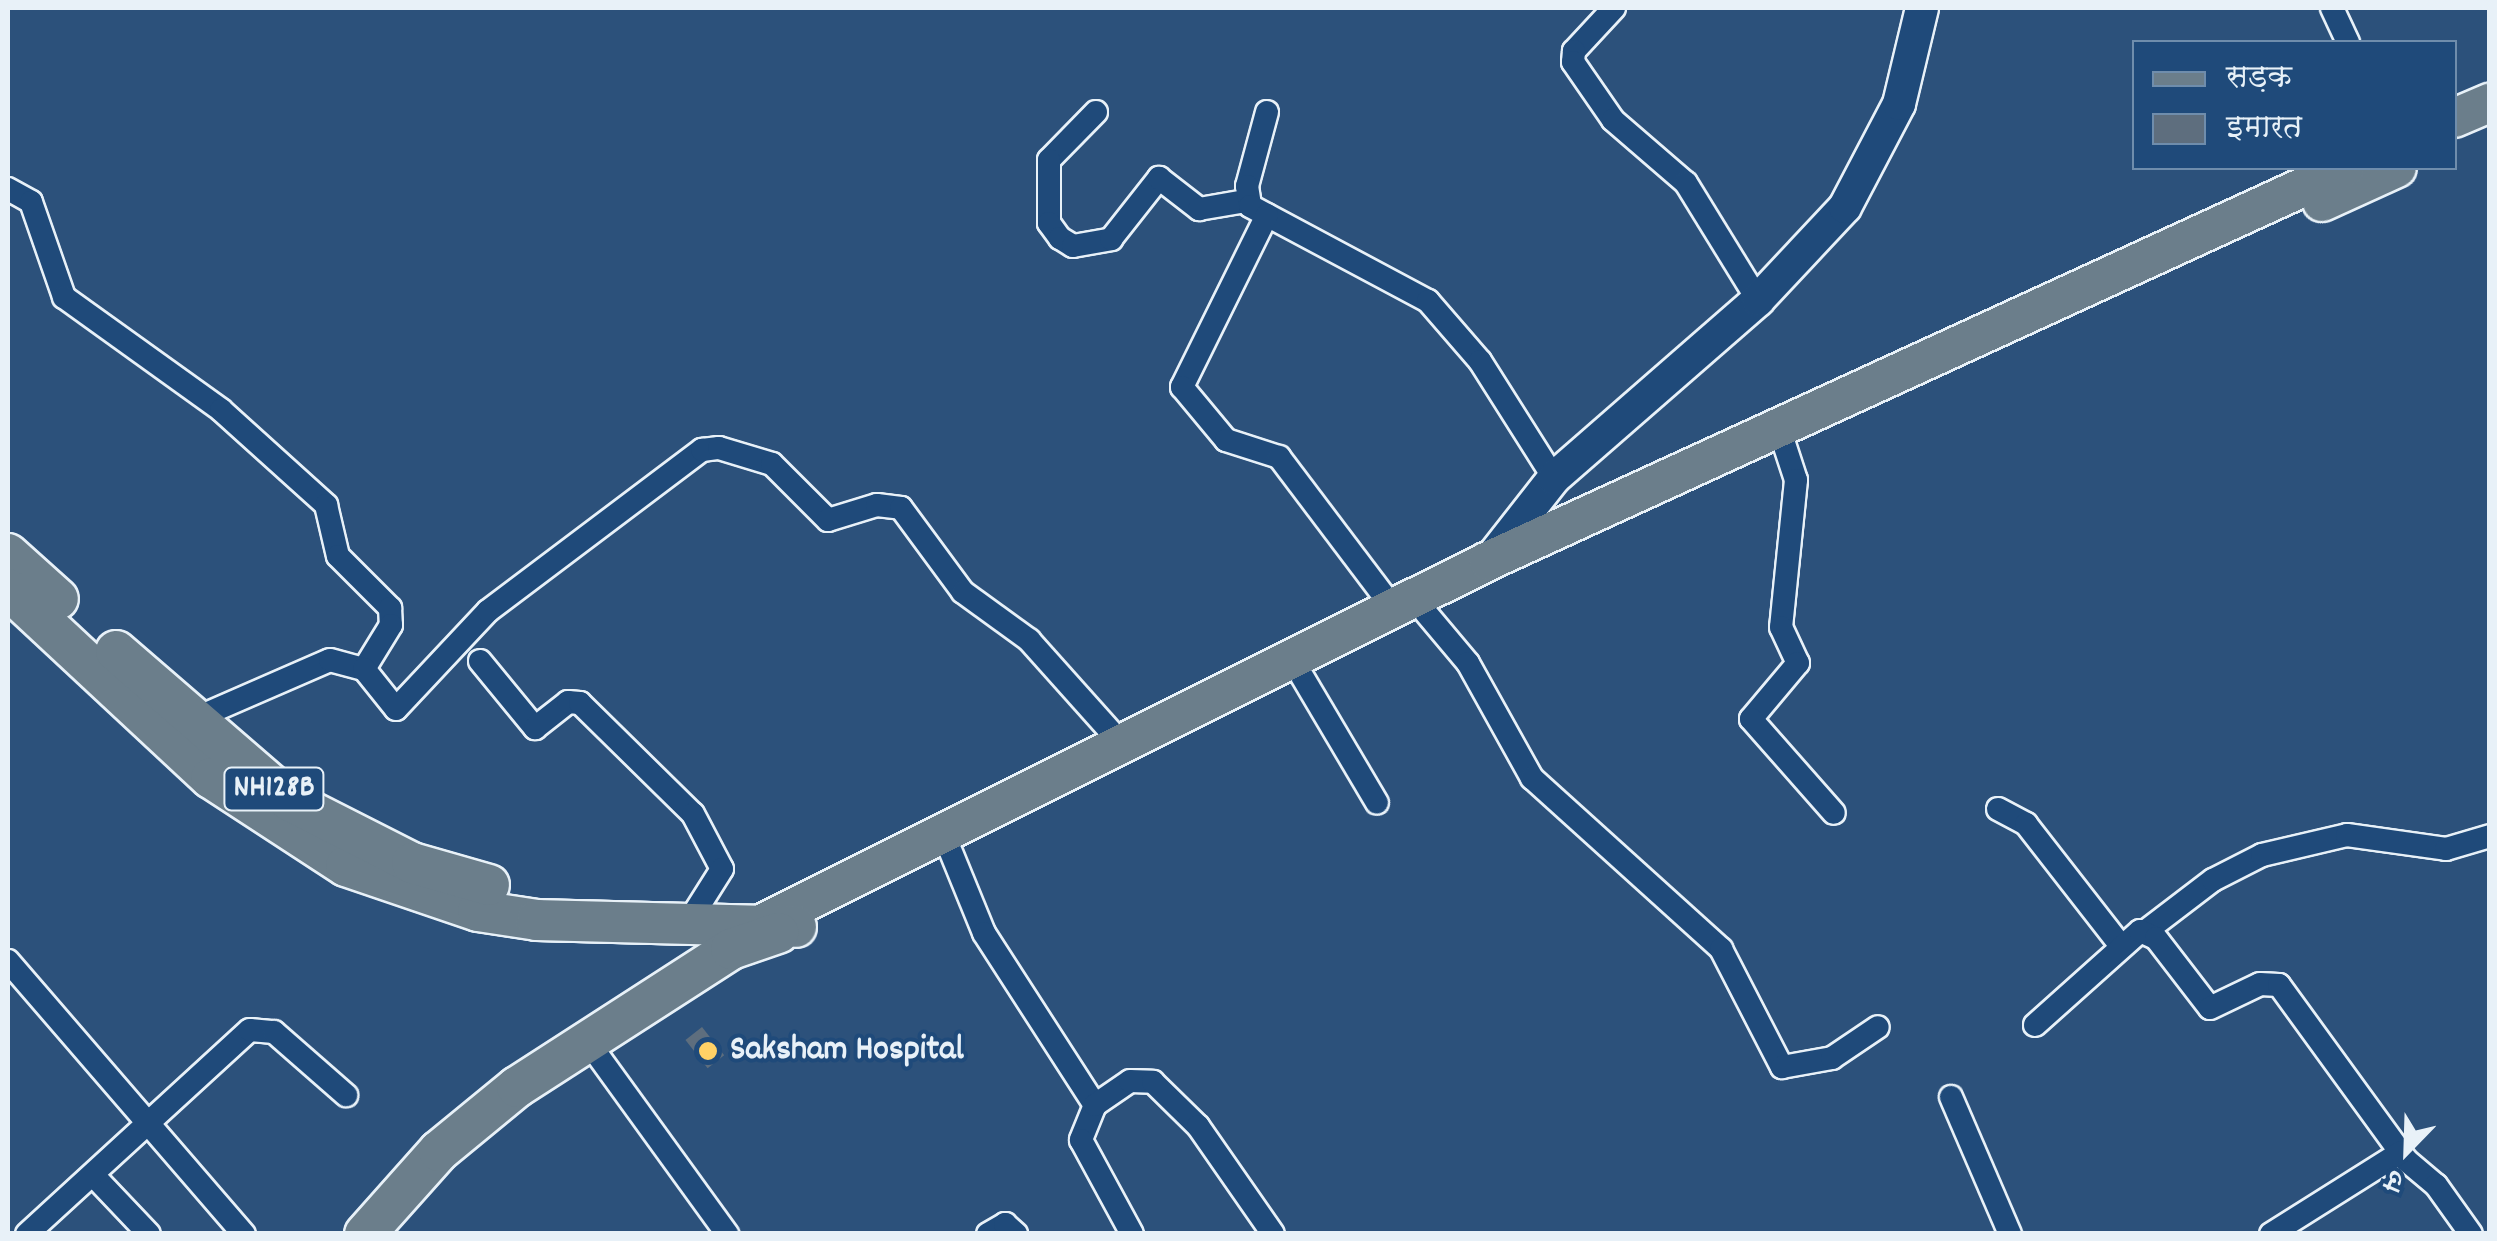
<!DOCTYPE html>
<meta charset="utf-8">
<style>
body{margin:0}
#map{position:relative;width:2497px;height:1241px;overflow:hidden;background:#2c517b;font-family:Dekko,"Playpen Sans Deva",sans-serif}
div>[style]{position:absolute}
.building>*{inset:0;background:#5e6e7e;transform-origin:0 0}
.roads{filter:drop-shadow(2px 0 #e8f1f8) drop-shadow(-2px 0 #e8f1f8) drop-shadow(0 2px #e8f1f8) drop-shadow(0 -2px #e8f1f8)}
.minor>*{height:22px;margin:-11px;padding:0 11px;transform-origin:11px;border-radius:11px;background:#1f4a7a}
.secondary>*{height:32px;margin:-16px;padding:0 16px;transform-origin:16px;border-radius:16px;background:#1f4a7a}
.primary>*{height:38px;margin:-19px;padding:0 19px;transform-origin:19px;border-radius:19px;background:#6b7e8b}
.trunk>*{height:40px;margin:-20px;padding:0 20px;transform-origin:20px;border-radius:20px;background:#6b7e8b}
.dots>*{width:28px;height:28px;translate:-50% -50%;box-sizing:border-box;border:5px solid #1f4a7a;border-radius:50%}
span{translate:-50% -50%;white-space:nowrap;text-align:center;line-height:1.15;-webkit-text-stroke:8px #1f4a7a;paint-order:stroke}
.shield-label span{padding:2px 8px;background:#1f4a7a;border:2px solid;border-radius:8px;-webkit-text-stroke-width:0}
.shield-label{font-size:32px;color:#e8f1f8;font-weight:700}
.poi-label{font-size:35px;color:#e8f1f8;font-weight:700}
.left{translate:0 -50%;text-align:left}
.frame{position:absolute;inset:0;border:10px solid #e8f1f8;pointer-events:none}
.legend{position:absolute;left:2132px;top:40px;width:325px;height:130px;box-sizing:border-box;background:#1f4a7a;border:2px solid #6f8dac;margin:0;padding:12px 18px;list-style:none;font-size:30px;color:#e8f1f8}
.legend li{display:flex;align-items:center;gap:20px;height:50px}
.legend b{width:50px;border:2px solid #6f8dac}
.north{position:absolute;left:2357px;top:1101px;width:100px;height:100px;-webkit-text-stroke:8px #1f4a7a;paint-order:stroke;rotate:203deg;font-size:28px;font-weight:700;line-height:40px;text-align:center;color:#e8f1f8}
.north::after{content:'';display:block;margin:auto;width:35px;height:45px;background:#e8f1f8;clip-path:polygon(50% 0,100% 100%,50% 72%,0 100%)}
</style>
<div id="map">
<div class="building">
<i style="left:702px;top:1027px;width:36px;height:21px;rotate:52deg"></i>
</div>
<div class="roads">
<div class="minor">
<i style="left:1614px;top:8px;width:59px;rotate:132.9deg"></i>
<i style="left:1574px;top:51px;width:11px;rotate:95deg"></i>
<i style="left:1573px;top:62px;width:70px;rotate:55.4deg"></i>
<i style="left:1613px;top:120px;width:96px;rotate:40.8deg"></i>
<i style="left:1686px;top:183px;width:137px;rotate:58.4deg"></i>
<i style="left:2332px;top:8px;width:38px;rotate:65deg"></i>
<i style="left:1096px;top:112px;width:67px;rotate:134.4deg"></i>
<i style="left:1049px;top:160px;width:63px;rotate:90deg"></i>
<i style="left:1049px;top:223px;width:19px;rotate:54deg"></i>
<i style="left:1060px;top:238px;width:15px;rotate:32deg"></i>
<i style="left:1073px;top:246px;width:39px;rotate:-10deg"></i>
<i style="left:1111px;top:239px;width:78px;rotate:-51.8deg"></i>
<i style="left:1159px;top:178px;width:51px;rotate:37.8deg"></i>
<i style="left:1199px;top:209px;width:48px;rotate:-9.7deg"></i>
<i style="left:1267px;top:112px;width:77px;rotate:105.1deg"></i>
<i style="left:1247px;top:186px;width:20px;rotate:81deg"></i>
<i style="left:1250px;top:206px;width:202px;rotate:28.1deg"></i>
<i style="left:1428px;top:301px;width:79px;rotate:49.1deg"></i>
<i style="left:1480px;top:361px;width:138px;rotate:57.7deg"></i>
<i style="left:8px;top:189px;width:26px;rotate:29deg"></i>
<i style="left:31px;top:202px;width:101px;rotate:70.8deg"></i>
<i style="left:64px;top:297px;width:193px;rotate:35.7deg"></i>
<i style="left:221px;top:410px;width:142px;rotate:42.1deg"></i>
<i style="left:326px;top:505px;width:52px;rotate:76.8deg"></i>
<i style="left:338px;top:556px;width:74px;rotate:45deg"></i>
<i style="left:390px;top:608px;width:17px;rotate:87deg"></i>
<i style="left:391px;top:625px;width:52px;rotate:121.5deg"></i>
<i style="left:1267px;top:215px;width:192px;rotate:116.3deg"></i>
<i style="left:1182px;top:387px;width:69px;rotate:50.3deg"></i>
<i style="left:1226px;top:440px;width:56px;rotate:17.8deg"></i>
<i style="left:1279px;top:457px;width:189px;rotate:52.9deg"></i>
<i style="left:1778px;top:425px;width:58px;rotate:71.9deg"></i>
<i style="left:1796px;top:480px;width:148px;rotate:95.8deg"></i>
<i style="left:1781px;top:627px;width:40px;rotate:65deg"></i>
<i style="left:1798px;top:663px;width:73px;rotate:130deg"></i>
<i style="left:1751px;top:719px;width:125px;rotate:48.6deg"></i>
<i style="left:1426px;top:613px;width:65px;rotate:50deg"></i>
<i style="left:1468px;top:663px;width:132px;rotate:60.9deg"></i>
<i style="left:1532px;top:778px;width:255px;rotate:42.1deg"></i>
<i style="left:1721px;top:949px;width:133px;rotate:62.7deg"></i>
<i style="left:1782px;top:1067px;width:51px;rotate:-10.2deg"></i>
<i style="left:1832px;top:1058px;width:55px;rotate:-34deg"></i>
<i style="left:480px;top:661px;width:87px;rotate:50.6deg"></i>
<i style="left:535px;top:728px;width:42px;rotate:-38.2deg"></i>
<i style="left:568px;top:702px;width:12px;rotate:5deg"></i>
<i style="left:580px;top:703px;width:158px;rotate:44.5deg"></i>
<i style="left:693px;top:814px;width:62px;rotate:62.2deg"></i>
<i style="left:722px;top:869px;width:64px;rotate:122.2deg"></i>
<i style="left:1302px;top:676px;width:147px;rotate:59.4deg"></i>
<i style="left:192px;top:720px;width:150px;rotate:-23.5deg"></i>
<i style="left:330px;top:660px;width:35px;rotate:15deg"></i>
<i style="left:364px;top:669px;width:51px;rotate:51.3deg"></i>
<i style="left:396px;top:709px;width:134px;rotate:-46.8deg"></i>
<i style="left:488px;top:611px;width:268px;rotate:-37deg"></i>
<i style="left:702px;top:450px;width:17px;rotate:-7deg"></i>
<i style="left:719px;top:448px;width:55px;rotate:16.8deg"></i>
<i style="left:772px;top:464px;width:79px;rotate:45deg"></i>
<i style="left:828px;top:520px;width:51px;rotate:-17deg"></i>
<i style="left:877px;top:505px;width:24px;rotate:7deg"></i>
<i style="left:901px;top:508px;width:104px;rotate:53.6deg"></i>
<i style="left:963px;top:592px;width:82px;rotate:36deg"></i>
<i style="left:1029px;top:640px;width:140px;rotate:48.2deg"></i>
<i style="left:1998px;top:809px;width:32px;rotate:28deg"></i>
<i style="left:2026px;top:824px;width:155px;rotate:52.1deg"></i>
<i style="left:951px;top:852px;width:87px;rotate:67.8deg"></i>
<i style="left:984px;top:933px;width:205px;rotate:57.2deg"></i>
<i style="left:1095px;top:1105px;width:38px;rotate:112deg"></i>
<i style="left:1081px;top:1140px;width:107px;rotate:61.5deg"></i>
<i style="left:2146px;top:931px;width:84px;rotate:-37.3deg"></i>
<i style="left:2213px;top:880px;width:55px;rotate:-27deg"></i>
<i style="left:2262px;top:855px;width:87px;rotate:-13.2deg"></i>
<i style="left:2347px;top:835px;width:100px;rotate:8deg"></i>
<i style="left:2446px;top:849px;width:46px;rotate:-16.5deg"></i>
<i style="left:8px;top:961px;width:361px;rotate:49.2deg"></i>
<i style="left:2035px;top:1025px;width:141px;rotate:-41.8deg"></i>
<i style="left:2140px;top:931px;width:17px;rotate:24deg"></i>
<i style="left:2156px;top:938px;width:88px;rotate:52.4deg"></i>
<i style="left:2210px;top:1008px;width:55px;rotate:-25.6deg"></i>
<i style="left:2260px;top:984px;width:19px;rotate:3deg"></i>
<i style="left:2279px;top:985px;width:216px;rotate:54deg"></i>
<i style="left:2406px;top:1160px;width:39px;rotate:40deg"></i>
<i style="left:2436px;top:1185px;width:60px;rotate:54.5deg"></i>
<i style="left:586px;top:1039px;width:241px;rotate:54.1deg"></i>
<i style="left:1951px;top:1097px;width:149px;rotate:66.7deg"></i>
<i style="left:1095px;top:1105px;width:42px;rotate:-34.4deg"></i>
<i style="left:1130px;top:1081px;width:23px;rotate:2deg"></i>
<i style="left:1153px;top:1082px;width:63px;rotate:44.4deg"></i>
<i style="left:1198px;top:1126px;width:131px;rotate:55.2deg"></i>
<i style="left:93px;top:1175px;width:81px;rotate:46.5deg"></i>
<i style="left:27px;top:1234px;width:302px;rotate:-42.5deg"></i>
<i style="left:250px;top:1030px;width:24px;rotate:5deg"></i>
<i style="left:274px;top:1032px;width:96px;rotate:41.2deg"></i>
<i style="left:988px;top:1234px;width:20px;rotate:-30deg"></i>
<i style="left:1005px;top:1224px;width:15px;rotate:42deg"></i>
<i style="left:2271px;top:1234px;width:154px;rotate:-32.2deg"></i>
</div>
<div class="secondary">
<i style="left:1485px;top:566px;width:112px;rotate:-51.9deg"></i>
<i style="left:1554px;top:478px;width:271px;rotate:-41.1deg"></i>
<i style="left:1758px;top:300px;width:127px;rotate:-46.9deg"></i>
<i style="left:1845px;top:207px;width:116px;rotate:-62.3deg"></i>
<i style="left:1899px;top:104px;width:99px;rotate:-76.5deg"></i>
</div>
<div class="primary">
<i style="left:2454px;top:118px;width:39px;rotate:-23deg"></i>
<i style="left:2322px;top:202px;width:82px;rotate:-24.4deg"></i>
<i style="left:745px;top:932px;width:830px;rotate:-26.53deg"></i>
<i style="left:1488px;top:561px;width:943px;rotate:-24.64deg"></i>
</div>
<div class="trunk">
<i style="left:8px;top:554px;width:67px;rotate:42deg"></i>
<i style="left:8px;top:589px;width:277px;rotate:43deg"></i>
<i style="left:211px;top:778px;width:161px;rotate:33.1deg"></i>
<i style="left:346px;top:866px;width:139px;rotate:18.8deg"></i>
<i style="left:478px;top:911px;width:60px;rotate:8.7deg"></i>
<i style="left:537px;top:920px;width:259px;rotate:1.5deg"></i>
<i style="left:116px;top:651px;width:230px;rotate:40.8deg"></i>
<i style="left:290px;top:801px;width:137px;rotate:26.9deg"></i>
<i style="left:412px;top:863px;width:80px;rotate:15.9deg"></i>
<i style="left:365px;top:1234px;width:111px;rotate:-48.3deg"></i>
<i style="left:439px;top:1151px;width:101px;rotate:-39.4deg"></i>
<i style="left:517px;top:1087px;width:255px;rotate:-32.8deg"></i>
<i style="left:731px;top:949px;width:50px;rotate:-18.8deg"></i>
</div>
</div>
<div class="dots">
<i style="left:708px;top:1051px;background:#ffd166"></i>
</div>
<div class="shield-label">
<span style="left:274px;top:789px">NH128B</span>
</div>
<div class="poi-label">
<span class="left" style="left:730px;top:1051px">Saksham Hospital</span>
</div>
<div class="frame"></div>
<ul class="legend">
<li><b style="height:12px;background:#6b7e8b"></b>सड़क</li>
<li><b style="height:28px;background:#5e6e7e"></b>इमारत</li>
</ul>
<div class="north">उ</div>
</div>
